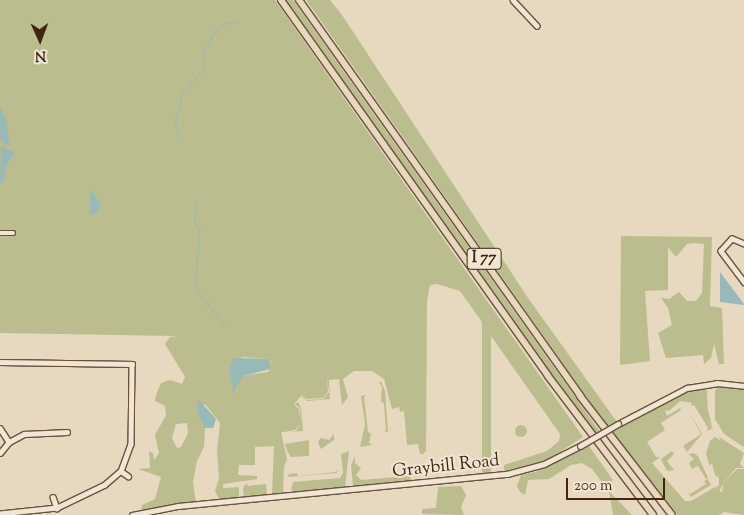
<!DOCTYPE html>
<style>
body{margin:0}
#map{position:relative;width:744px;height:515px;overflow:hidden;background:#e7d8c0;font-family:"Sorts Mill Goudy",serif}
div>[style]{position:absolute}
.green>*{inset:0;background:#bbbd8e}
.round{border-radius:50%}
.water>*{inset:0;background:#97b9b8}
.stream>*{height:1px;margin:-0.5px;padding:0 0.5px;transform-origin:0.5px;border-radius:0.5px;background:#97b9b8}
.roads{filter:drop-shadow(1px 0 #6c523a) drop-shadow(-1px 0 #6c523a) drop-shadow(0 1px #6c523a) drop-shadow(0 -1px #6c523a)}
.minor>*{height:4.5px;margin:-2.25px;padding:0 2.25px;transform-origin:2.25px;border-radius:2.25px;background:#efe6d6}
.highway>*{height:6px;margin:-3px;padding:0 3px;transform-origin:3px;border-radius:3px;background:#e7d8c0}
.bridges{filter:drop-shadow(1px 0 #6c523a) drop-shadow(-1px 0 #6c523a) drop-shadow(0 1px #6c523a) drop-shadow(0 -1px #6c523a)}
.minor-bridge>*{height:4.5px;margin:-2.25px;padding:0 2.25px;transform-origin:2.25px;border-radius:2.25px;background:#efe6d6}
span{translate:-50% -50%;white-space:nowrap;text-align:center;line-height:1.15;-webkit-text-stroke:4px #efe6d6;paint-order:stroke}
.shield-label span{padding:1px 4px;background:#efe6d6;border:1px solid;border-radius:4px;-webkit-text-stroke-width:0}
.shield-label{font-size:16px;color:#43250d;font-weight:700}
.street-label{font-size:18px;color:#43250d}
.north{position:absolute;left:15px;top:15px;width:50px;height:50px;-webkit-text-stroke:4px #efe6d6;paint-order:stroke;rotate:178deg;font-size:14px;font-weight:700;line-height:20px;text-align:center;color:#43250d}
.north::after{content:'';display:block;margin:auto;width:18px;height:22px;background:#43250d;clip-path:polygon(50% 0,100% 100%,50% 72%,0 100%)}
.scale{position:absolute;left:566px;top:478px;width:99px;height:22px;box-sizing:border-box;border:2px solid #43250d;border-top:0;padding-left:6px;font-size:15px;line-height:18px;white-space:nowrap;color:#43250d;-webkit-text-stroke:4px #efe6d6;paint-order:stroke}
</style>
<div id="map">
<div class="green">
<i style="clip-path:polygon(evenodd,0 0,275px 0,583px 437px,547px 460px,504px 471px,504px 465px,547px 451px,559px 441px,560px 434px,491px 336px,491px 471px,482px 475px,482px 322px,460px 291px,437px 284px,430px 285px,427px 301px,426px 451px,423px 454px,420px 454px,418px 444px,407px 445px,404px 411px,400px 412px,399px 407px,392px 409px,384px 379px,372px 371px,354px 371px,343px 379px,348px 397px,342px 405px,339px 379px,329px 380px,330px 399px,307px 401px,302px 397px,300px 399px,302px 396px,307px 400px,323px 399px,329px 392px,327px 377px,328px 392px,323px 398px,307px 399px,302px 395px,294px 404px,299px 409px,301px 424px,295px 430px,284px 432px,296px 431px,301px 424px,300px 408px,295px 404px,298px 402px,301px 408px,303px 431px,281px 432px,287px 459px,284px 467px,283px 494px,272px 494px,274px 446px,255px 447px,255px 465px,239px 465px,238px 475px,257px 476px,257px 479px,223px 484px,223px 488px,239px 487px,239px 497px,220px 501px,215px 491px,219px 478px,217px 451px,220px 423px,205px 404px,200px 412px,205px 428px,204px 447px,197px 461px,193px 482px,196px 503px,141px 510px,142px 505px,155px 499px,161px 477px,138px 469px,150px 468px,149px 451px,153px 453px,154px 460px,159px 453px,155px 435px,166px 415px,165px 406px,155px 401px,156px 395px,161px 383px,170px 380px,182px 384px,185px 377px,165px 344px,170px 337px,177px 336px,0 333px,0 0,242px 357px,269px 359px,271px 362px,268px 372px,242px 376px,235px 392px,229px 371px,242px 357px,0 0,187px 423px,188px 433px,181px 447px,177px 448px,172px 438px,176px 424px,187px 423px)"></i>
<i style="clip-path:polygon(286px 0,293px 0,600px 432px,596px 435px,559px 385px)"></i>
<i style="clip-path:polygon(306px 0,330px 0,342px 15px,528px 298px,617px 422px,609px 427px,593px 406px)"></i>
<i style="clip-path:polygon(621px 236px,712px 237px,710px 306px,722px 308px,724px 364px,719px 364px,714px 344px,711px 358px,704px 364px,703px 355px,666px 358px,658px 333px,672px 325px,668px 308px,661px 298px,669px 299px,679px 292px,687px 301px,696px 301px,702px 293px,704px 244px,694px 243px,687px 244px,676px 257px,668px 247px,668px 290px,645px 291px,650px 361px,620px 365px)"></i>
<i style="clip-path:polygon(379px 382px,381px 382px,385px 391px,388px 432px,384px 432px,386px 431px,384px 403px,381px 402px,382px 387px)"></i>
<i style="clip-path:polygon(721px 386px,744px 388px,744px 447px,724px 434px,715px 419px,715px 390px)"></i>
<i style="clip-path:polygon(703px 387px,707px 392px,707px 412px,708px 393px,706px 389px,708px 391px,708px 410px,713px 430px,708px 417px,712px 429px,706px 431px,708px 428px,694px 405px,691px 406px,692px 403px,680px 401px,669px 411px,665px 410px,667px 416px,680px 408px,681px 410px,661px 423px,665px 430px,647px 442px,656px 457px,660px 457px,652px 463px,685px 501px,691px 501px,715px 487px,721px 492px,722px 491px,724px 483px,719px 491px,716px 486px,719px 486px,719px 478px,715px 475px,712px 464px,709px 465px,706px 453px,710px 441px,715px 437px,721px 441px,719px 437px,744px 453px,740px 464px,744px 468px,736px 468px,724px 482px,737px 469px,744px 469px,744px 515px,724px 512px,719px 515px,678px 515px,612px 432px,679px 394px)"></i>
<i style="clip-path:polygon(367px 395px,364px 397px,368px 432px,371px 434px,366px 434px,371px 434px,369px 443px,372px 445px,360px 447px,365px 424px,361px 396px)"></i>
<i style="clip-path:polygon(687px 408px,702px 434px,687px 452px,683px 446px,701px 434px)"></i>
<i class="round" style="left:515px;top:425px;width:12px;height:12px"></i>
<i style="clip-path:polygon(334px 434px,334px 440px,321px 449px,318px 442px,321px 438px,329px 440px)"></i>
<i style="clip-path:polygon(309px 440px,309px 456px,291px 457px,287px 451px,285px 444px)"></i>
<i style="clip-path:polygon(589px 446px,613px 480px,606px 487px,592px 469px,582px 463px,571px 465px,549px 479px,528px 480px,525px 495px,520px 492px,517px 486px,521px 475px,535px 472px)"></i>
<i style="clip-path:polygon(349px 451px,345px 488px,295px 492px,291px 489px,293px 482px,340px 478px,343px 473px,341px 454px)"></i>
<i style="clip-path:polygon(672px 451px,674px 454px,667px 461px,674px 470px,667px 471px,661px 459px)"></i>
<i style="clip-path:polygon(693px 453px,698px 456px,708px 478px,706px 479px,698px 466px,692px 469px,689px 463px,694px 459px,689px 454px)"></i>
<i style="clip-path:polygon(355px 456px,355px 463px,361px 468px,356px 475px,361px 480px,409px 476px,412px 480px,356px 486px,353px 485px,351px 466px)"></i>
<i style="clip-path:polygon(338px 469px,337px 473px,288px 477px,289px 474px,297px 473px,298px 476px,336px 472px)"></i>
<i style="clip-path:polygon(708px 479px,711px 485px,691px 497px,687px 491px,690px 494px,706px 484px,704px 481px)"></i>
<i style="clip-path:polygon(246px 483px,248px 486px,266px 484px,267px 495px,244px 498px,243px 488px)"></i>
<i style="clip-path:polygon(461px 486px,466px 495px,461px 507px,464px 515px,422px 514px,422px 509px,436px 508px,438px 487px)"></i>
<i style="clip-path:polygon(609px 491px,632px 515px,613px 515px)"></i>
</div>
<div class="water">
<i style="clip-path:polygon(0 107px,7px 121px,9px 146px,0 140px)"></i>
<i style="clip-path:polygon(1px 146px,15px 153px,6px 166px,4px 182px,0 183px)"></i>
<i style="clip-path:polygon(90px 189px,101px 204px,97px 212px,90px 215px)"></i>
<i style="clip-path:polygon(720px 272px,744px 304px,744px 305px,720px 302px)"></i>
<i style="clip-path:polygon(233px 358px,270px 359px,270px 369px,243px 376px,234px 393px,229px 370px)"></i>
<i style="clip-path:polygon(199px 400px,216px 419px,213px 428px,205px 428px,200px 419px,197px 407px)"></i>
</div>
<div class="stream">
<i style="left:179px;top:140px;width:18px;rotate:-103deg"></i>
<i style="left:175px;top:122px;width:30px;rotate:-76deg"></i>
<i style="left:182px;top:93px;width:32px;rotate:-49deg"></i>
<i style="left:203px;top:69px;width:15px;rotate:-90deg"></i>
<i style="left:203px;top:54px;width:25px;rotate:-63deg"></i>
<i style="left:214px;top:32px;width:16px;rotate:-35deg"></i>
<i style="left:227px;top:23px;width:10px;rotate:-6deg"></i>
<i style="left:196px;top:202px;width:17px;rotate:97deg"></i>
<i style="left:194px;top:219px;width:13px;rotate:67deg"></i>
<i style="left:199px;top:231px;width:56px;rotate:94.1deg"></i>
<i style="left:195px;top:287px;width:50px;rotate:53.1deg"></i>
</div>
<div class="roads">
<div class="minor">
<i style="left:513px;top:0;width:35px;rotate:47deg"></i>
<i style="left:0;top:233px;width:13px"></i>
<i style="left:744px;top:244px;width:13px;rotate:-157deg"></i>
<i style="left:732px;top:239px;width:16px;rotate:133deg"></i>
<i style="left:721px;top:251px;width:39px;rotate:53deg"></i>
<i style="left:0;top:362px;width:132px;rotate:0.9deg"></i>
<i style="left:132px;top:364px;width:80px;rotate:90.7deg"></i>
<i style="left:131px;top:444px;width:29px;rotate:110deg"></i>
<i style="left:121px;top:471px;width:21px;rotate:139deg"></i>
<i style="left:105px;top:485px;width:53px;rotate:154.4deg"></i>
<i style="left:57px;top:508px;width:57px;rotate:174deg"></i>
<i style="left:618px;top:424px;width:78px;rotate:-27.6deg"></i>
<i style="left:687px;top:388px;width:30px;rotate:-9deg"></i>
<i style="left:717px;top:383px;width:27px;rotate:6deg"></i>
<i style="left:0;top:428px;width:17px;rotate:57deg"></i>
<i style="left:0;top:453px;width:14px;rotate:-51deg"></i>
<i style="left:9px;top:442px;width:17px;rotate:-28deg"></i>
<i style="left:24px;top:434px;width:43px;rotate:-2.7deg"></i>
<i style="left:121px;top:471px;width:9px;rotate:36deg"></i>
<i style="left:53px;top:497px;width:12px;rotate:70deg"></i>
<i style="left:132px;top:515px;width:47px;rotate:-11.1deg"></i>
<i style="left:178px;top:506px;width:331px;rotate:-5.6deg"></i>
<i style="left:507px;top:474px;width:38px;rotate:-15deg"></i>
<i style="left:544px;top:464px;width:40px;rotate:-26.6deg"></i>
</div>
<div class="highway">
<i style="left:281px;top:0;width:461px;rotate:54.6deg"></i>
<i style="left:548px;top:376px;width:174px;rotate:52.9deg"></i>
<i style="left:299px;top:0;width:486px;rotate:54.6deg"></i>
<i style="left:580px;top:396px;width:150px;rotate:52.3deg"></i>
</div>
</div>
<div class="bridges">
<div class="minor-bridge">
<i style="left:580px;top:446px;width:44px;rotate:-30.1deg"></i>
</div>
</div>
<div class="shield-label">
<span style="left:484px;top:259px">I 77</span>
</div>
<div class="street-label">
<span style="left:446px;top:467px;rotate:-6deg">Graybill Road</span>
</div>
<div class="north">N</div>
<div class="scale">200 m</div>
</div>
